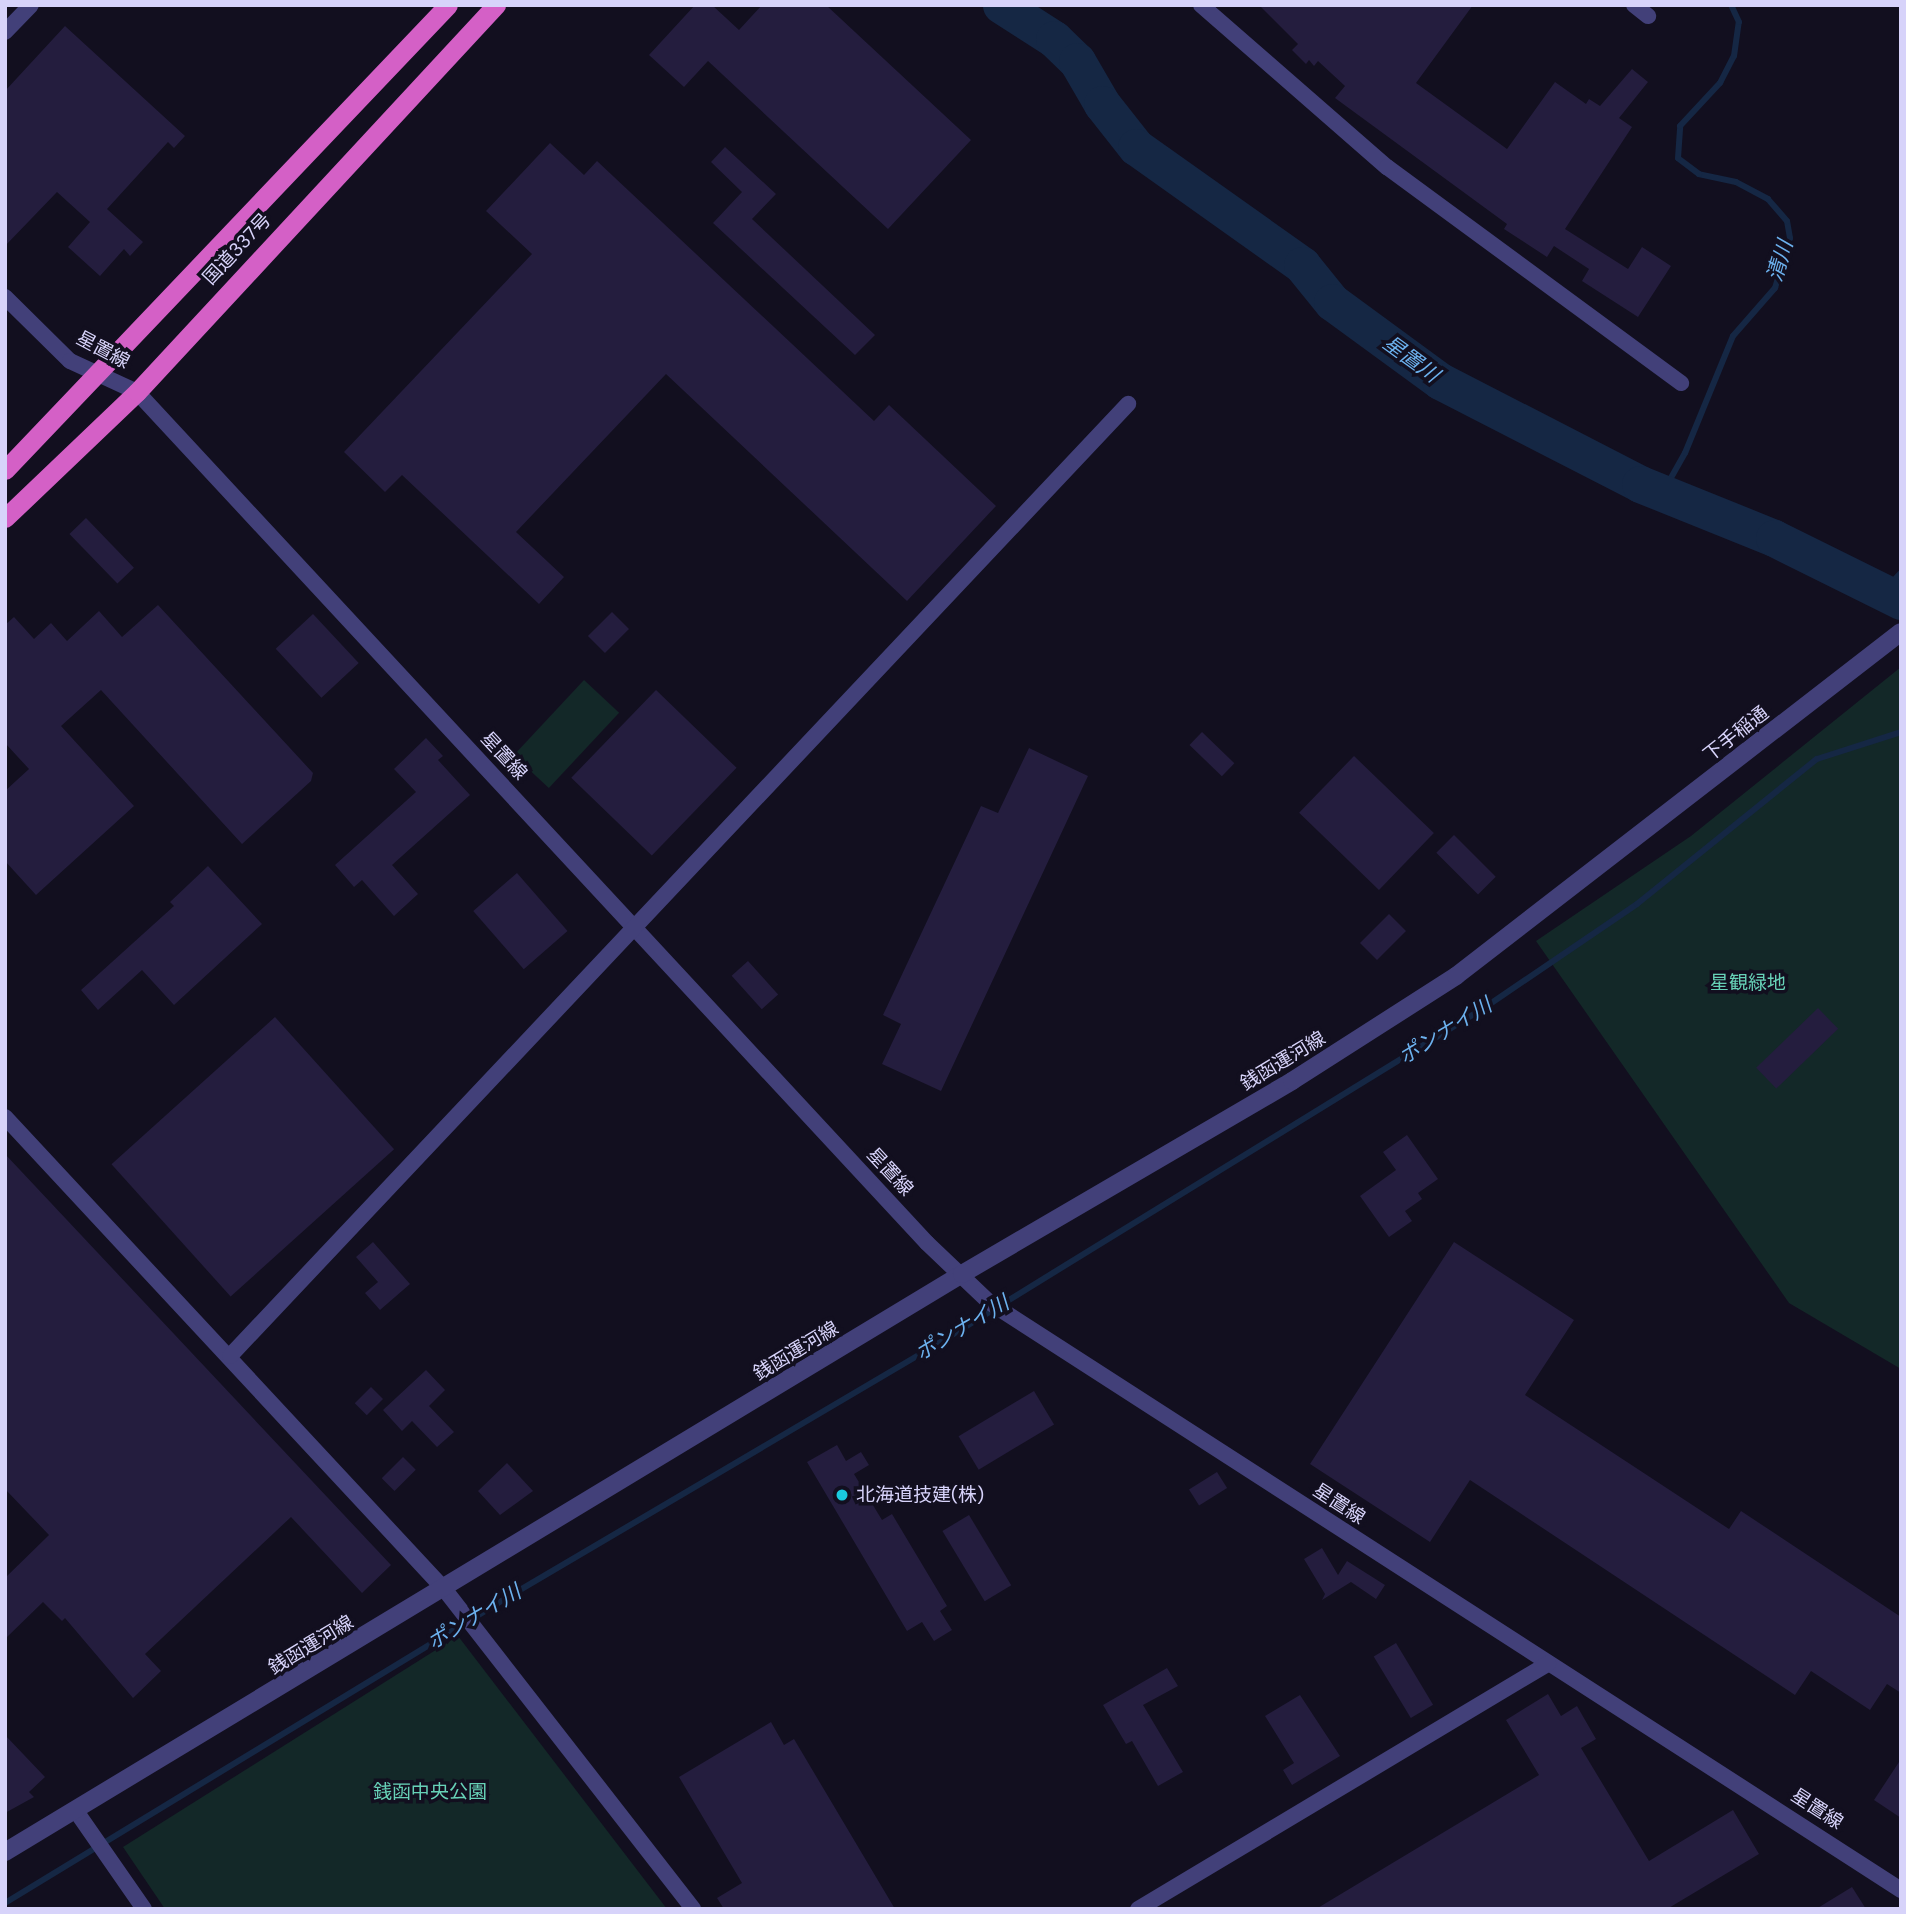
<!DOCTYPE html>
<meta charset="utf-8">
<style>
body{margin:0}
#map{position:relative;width:1906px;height:1914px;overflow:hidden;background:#120f1f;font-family:"DM Sans","Noto Sans JP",sans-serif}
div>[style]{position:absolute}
.green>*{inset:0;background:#132828;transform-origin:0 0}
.stream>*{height:6px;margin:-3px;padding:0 3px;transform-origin:3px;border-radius:3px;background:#152744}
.river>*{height:37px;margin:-18.5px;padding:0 18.5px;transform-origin:18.5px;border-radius:18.5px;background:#152744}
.building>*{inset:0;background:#241d3e;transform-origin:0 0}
.minor>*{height:16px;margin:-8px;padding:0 8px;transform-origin:8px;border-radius:8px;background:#424079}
.tertiary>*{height:18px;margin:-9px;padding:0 9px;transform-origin:9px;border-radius:9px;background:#424079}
.trunk>*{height:19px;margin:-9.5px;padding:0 9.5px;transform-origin:9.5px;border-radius:9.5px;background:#d460c6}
.dots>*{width:19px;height:19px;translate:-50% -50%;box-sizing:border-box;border:4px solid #120f1f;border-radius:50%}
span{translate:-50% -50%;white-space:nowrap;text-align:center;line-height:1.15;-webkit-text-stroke:7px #120f1f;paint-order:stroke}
.street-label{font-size:19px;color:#d7d3fa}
.park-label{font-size:19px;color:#67d1b7}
.poi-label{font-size:19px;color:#d7d3fa}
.left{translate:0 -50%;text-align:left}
.water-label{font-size:21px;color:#6cb1ee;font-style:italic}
.frame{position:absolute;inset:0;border:7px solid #d7d3fa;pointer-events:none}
</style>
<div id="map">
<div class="green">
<i style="clip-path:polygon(1901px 667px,1901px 1369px,1789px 1303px,1536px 941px,1691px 836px)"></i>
<i style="left:584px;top:680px;width:48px;height:103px;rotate:43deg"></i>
<i style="clip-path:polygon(458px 1636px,667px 1909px,165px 1909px,123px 1847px)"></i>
</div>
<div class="stream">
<i style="left:1663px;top:492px;width:45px;rotate:-60.6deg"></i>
<i style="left:1685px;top:453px;width:126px;rotate:-67.7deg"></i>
<i style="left:1733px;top:336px;width:64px;rotate:-48.8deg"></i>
<i style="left:1775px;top:288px;width:52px;rotate:-73.3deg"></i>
<i style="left:1790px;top:238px;width:17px;rotate:-100deg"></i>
<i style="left:1787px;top:221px;width:29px;rotate:-131deg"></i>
<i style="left:1768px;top:199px;width:36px;rotate:-152deg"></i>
<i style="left:1736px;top:182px;width:38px;rotate:-168deg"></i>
<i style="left:1699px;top:174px;width:26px;rotate:-143deg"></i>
<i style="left:1678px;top:158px;width:32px;rotate:-86deg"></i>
<i style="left:1680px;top:126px;width:59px;rotate:-47.1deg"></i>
<i style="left:1720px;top:83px;width:30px;rotate:-63deg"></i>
<i style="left:1734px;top:56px;width:34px;rotate:-82deg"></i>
<i style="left:1739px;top:22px;width:19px;rotate:-115deg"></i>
<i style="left:1883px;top:592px;width:26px;rotate:-47deg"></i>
<i style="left:5px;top:1903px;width:577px;rotate:-31.32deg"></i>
<i style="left:498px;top:1603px;width:512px;rotate:-30.52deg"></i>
<i style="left:939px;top:1343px;width:643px;rotate:-31.59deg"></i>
<i style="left:1487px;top:1006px;width:181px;rotate:-34.2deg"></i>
<i style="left:1637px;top:904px;width:231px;rotate:-38.9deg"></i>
<i style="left:1817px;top:759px;width:88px;rotate:-17.8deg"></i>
</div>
<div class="river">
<i style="left:1001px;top:5px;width:63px;rotate:32.7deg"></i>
<i style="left:1054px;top:39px;width:32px;rotate:44deg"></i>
<i style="left:1077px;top:61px;width:50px;rotate:59.8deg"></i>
<i style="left:1102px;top:104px;width:55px;rotate:51.7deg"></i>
<i style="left:1136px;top:147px;width:204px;rotate:35.4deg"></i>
<i style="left:1302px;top:265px;width:48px;rotate:51deg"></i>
<i style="left:1332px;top:302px;width:134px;rotate:36.2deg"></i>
<i style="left:1440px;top:381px;width:225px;rotate:27.2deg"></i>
<i style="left:1640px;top:484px;width:144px;rotate:21.9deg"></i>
<i style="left:1774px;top:538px;width:142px;rotate:26.4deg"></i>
</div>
<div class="building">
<i style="clip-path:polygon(695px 5px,712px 5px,739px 30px,762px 5px,826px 5px,971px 140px,888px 229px,708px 61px,684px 87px,649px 55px)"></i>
<i style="clip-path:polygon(1259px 5px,1473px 5px,1416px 83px,1507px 149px,1555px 82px,1586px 104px,1589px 99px,1600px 106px,1632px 69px,1648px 82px,1619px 118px,1632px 127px,1565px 229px,1628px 269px,1642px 247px,1671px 266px,1638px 317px,1582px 281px,1589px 269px,1554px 246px,1547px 257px,1504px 229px,1507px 224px,1335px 98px,1345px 86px,1318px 61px,1314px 66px,1309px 60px,1306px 64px,1292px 50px,1298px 44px)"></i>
<i style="clip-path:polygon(65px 26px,185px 136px,174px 148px,168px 142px,107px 209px,143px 242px,130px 256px,124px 249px,100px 276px,68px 247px,90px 222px,57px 192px,5px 246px,5px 91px)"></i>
<i style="clip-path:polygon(550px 143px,584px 175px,597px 161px,874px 421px,889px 405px,996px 506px,907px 601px,666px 374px,516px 532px,564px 577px,539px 604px,402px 475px,385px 492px,344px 452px,532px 254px,486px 211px)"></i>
<i style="clip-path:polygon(725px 147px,776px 194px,752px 219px,875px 335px,855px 355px,713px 223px,742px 192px,711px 162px)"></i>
<i style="left:86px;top:518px;width:69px;height:23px;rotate:46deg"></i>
<i style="clip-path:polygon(158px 605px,313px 773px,311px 781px,242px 844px,101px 690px,61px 726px,134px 806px,36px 895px,5px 861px,5px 791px,29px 769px,5px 743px,5px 625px,14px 617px,34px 639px,51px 623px,67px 641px,99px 611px,122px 637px)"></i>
<i style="left:612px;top:612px;width:24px;height:34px;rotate:45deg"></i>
<i style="left:313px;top:614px;width:67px;height:51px;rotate:47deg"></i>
<i style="left:656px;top:690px;width:112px;height:122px;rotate:44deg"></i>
<i style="left:1202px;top:732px;width:45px;height:18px;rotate:44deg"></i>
<i style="clip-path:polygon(426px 738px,443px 756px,438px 760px,470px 795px,392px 865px,418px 894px,394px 916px,362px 880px,354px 887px,335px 865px,416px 792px,394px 769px)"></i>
<i style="clip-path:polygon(1029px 748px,1088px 776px,941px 1091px,882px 1064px,901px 1024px,883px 1015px,981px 806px,998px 813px)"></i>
<i style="left:1354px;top:756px;width:111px;height:79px;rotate:44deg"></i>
<i style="left:1454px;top:835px;width:59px;height:25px;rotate:45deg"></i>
<i style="clip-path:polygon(208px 866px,262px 924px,174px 1005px,142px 970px,98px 1010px,81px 990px,174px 906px,170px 902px)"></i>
<i style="left:517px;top:873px;width:77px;height:58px;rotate:49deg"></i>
<i style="left:1389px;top:914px;width:24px;height:41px;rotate:45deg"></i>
<i style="left:748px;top:961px;width:45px;height:22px;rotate:48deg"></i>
<i style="left:1818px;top:1008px;width:29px;height:86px;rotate:46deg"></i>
<i style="left:275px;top:1017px;width:178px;height:220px;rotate:48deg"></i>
<i style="clip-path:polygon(1407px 1135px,1438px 1179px,1418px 1193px,1422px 1199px,1405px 1211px,1412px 1221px,1389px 1237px,1360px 1196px,1396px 1170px,1383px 1152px)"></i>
<i style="clip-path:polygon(5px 1154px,391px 1565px,362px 1593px,291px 1517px,145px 1654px,161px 1671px,133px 1698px,65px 1618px,62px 1621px,43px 1602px,5px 1639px,5px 1578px,49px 1535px,5px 1489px)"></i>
<i style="clip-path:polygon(373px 1242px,410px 1284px,380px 1310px,365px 1293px,378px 1282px,356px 1257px)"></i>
<i style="clip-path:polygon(1454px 1242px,1574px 1320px,1525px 1395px,1729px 1529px,1741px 1511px,1901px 1617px,1901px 1693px,1887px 1684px,1870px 1710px,1811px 1671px,1795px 1695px,1470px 1480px,1430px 1542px,1310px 1464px)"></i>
<i style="clip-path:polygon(426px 1370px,445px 1390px,429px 1406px,454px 1432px,437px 1447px,412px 1421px,402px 1431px,383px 1410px)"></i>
<i style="left:371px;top:1387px;width:17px;height:23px;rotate:45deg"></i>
<i style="left:1034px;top:1391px;width:39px;height:88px;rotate:59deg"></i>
<i style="clip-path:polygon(837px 1445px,846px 1461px,861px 1452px,869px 1465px,854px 1474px,882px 1520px,892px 1514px,947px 1606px,940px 1611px,952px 1630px,934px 1641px,922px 1622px,907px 1631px,807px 1462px)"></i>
<i style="left:403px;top:1457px;width:18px;height:30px;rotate:45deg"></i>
<i style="clip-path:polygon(507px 1463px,533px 1491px,500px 1515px,478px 1491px)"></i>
<i style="left:1217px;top:1472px;width:19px;height:33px;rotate:58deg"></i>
<i style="left:969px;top:1515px;width:82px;height:31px;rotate:59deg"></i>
<i style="clip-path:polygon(1322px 1548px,1338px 1575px,1347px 1561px,1385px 1585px,1376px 1599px,1351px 1582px,1322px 1600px,1325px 1594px,1304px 1559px)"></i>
<i style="left:1396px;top:1643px;width:72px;height:26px;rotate:59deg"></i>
<i style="clip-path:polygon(1167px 1668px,1178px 1686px,1143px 1705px,1183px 1772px,1158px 1786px,1132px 1741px,1126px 1744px,1103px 1705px)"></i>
<i style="clip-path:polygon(1548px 1694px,1561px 1716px,1577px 1706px,1596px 1739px,1581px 1748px,1649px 1861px,1733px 1810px,1759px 1854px,1667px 1909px,1316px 1909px,1539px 1775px,1506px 1720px)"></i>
<i style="clip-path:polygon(1300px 1695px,1340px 1756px,1292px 1785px,1283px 1770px,1294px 1763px,1265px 1716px)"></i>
<i style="clip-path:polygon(771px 1722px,784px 1745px,794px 1739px,895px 1909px,724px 1909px,717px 1898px,742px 1883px,679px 1777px)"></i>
<i style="clip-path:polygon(5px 1735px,45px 1777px,29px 1792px,34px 1797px,5px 1813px)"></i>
<i style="clip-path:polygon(1901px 1759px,1901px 1818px,1874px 1800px)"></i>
<i style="clip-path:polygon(1852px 1887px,1866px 1909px,1816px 1909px)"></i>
</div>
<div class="minor">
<i style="left:1201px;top:5px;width:247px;rotate:41.1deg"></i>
<i style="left:1387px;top:167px;width:365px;rotate:36.3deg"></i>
<i style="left:1634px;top:5px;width:18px;rotate:38deg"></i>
<i style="left:5px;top:32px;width:37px;rotate:-46deg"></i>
<i style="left:5px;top:297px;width:91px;rotate:44.6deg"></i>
<i style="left:70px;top:361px;width:74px;rotate:24.8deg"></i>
<i style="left:137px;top:392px;width:1161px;rotate:47.13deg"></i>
<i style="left:927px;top:1243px;width:86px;rotate:43.6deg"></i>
<i style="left:989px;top:1302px;width:1085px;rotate:32.81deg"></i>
<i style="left:5px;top:1117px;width:646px;rotate:47.07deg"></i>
<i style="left:445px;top:1590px;width:404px;rotate:52.1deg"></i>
<i style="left:230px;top:1356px;width:1309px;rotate:-46.67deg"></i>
<i style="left:76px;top:1811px;width:119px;rotate:55.2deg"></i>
<i style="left:1138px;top:1909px;width:478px;rotate:-30.9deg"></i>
</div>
<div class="tertiary">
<i style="left:5px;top:1852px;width:1118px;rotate:-31.13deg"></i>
<i style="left:962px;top:1274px;width:382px;rotate:-30.3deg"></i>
<i style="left:1292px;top:1081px;width:195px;rotate:-32.6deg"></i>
<i style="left:1456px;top:976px;width:562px;rotate:-37.71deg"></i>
</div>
<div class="trunk">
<i style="left:5px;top:470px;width:642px;rotate:-46.39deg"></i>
<i style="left:5px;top:518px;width:182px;rotate:-43.7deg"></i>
<i style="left:137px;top:392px;width:528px;rotate:-47.15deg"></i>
</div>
<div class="dots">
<i style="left:842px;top:1495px;background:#1acadf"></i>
</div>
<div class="street-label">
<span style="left:237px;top:249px;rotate:-47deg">国道337号</span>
<span style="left:103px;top:350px;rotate:28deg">星置線</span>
<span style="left:1736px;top:734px;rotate:-38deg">下手稲通</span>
<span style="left:504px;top:756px;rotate:47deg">星置線</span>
<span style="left:1283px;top:1061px;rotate:-31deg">銭函運河線</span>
<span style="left:890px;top:1172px;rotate:47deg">星置線</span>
<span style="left:796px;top:1351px;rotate:-31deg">銭函運河線</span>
<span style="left:1339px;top:1504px;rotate:33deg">星置線</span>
<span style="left:311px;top:1645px;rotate:-31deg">銭函運河線</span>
<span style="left:1817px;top:1809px;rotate:33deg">星置線</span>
</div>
<div class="park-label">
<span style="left:1748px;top:983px">星観緑地</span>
<span style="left:430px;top:1792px">銭函中央公園</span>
</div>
<div class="poi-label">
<span class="left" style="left:856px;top:1495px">北海道技建(株)</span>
</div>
<div class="water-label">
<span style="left:1780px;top:261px;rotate:-74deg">清川</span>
<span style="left:1411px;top:359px;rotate:36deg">星置川</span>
<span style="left:1445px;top:1031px;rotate:-32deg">ポンナイ川</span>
<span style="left:962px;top:1328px;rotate:-31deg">ポンナイ川</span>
<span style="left:474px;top:1617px;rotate:-31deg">ポンナイ川</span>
</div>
<div class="frame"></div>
</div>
